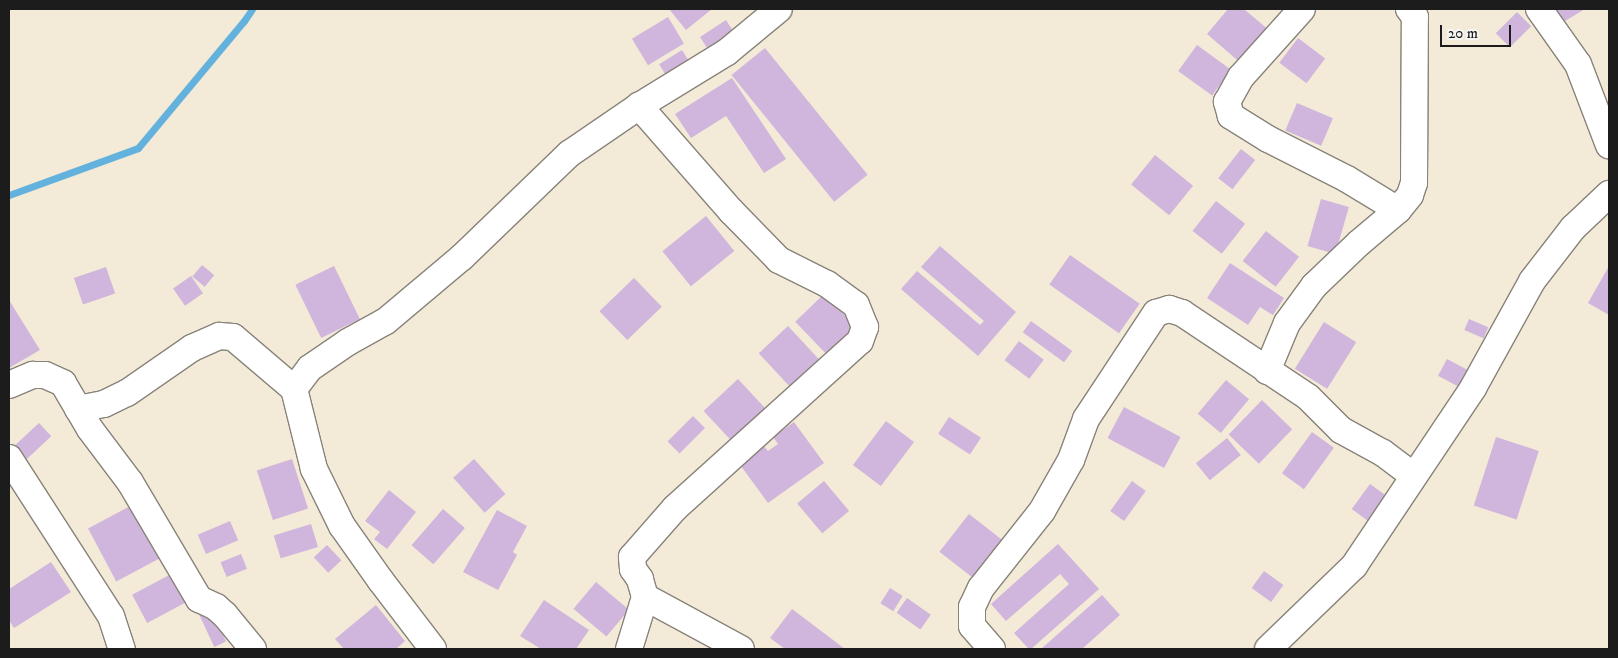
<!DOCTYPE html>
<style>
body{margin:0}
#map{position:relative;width:1618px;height:658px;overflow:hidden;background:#f3ead8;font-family:"IM FELL DW Pica",serif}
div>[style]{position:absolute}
.stream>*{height:7px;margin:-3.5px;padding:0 3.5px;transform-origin:3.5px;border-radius:3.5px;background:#63b2dd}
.building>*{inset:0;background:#d0b5dc;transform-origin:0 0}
.roads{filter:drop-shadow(1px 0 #88837a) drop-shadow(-1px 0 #88837a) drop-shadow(0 1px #88837a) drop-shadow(0 -1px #88837a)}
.minor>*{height:26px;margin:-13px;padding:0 13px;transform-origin:13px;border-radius:13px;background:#fff}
span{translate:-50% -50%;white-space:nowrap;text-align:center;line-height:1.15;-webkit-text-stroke:5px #f6f6f2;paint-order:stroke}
.frame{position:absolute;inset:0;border:10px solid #1c1c1c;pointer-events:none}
.scale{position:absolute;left:1440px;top:25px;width:71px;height:22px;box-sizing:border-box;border:2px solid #1c1c1c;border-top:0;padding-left:6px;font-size:15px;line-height:18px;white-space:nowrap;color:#1c1c1c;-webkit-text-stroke:4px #f6f6f2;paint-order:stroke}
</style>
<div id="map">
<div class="stream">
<i style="left:9px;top:195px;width:137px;rotate:-20deg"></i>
<i style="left:138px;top:148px;width:165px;rotate:-50.2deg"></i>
<i style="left:244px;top:21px;width:14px;rotate:-56deg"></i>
</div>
<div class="building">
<i style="clip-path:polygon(669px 9px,712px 9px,686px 30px)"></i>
<i style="clip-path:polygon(1228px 9px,1244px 9px,1271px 32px,1243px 65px,1207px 34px)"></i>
<i style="clip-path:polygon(1551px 9px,1585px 9px,1560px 24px)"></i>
<i style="left:1517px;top:12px;width:20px;height:30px;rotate:45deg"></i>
<i style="left:668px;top:17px;width:31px;height:42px;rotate:59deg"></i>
<i style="left:726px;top:20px;width:17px;height:31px;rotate:57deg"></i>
<i style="left:1298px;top:38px;width:34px;height:31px;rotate:37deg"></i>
<i style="left:1197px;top:45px;width:42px;height:32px;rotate:36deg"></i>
<i style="left:765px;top:48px;width:163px;height:43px;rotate:51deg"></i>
<i style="left:682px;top:50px;width:15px;height:27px;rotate:58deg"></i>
<i style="clip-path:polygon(732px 78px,786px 159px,764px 173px,726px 116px,691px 138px,675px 114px)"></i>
<i style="left:1297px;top:103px;width:39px;height:30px;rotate:23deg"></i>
<i style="left:1241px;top:149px;width:18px;height:37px;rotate:38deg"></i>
<i style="left:1155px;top:155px;width:49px;height:38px;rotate:39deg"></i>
<i style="left:1321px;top:199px;width:29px;height:49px;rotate:16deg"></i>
<i style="left:1216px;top:201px;width:37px;height:38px;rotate:38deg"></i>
<i style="left:706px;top:216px;width:45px;height:56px;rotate:51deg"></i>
<i style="left:1266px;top:231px;width:42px;height:38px;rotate:38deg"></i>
<i style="clip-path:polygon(940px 246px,1016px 312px,978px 356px,901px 289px,917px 271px,980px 325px,984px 321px,921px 267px)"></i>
<i style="left:1070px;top:255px;width:85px;height:36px;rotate:35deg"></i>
<i style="clip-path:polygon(1230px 263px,1284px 298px,1273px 315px,1260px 307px,1248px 325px,1207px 298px)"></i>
<i style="left:202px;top:265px;width:16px;height:15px;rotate:40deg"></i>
<i style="left:334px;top:266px;width:59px;height:43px;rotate:64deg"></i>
<i style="clip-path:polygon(1609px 266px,1609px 315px,1588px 303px)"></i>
<i style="left:106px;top:267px;width:28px;height:34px;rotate:71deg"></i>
<i style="left:191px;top:276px;width:21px;height:22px;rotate:55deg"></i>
<i style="left:634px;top:278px;width:40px;height:48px;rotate:46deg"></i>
<i style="left:824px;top:294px;width:50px;height:40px;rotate:46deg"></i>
<i style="clip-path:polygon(9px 300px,40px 350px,9px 368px)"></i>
<i style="left:1469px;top:319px;width:21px;height:12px;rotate:23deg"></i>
<i style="left:1031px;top:321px;width:51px;height:14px;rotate:36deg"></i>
<i style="left:1324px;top:322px;width:38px;height:55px;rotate:32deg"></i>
<i style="left:788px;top:326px;width:45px;height:40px;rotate:47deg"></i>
<i style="left:1019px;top:341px;width:31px;height:24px;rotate:37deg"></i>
<i style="left:1447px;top:359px;width:26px;height:19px;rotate:28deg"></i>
<i style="left:738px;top:379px;width:41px;height:47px;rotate:47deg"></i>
<i style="left:1226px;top:380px;width:30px;height:44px;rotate:40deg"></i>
<i style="left:1262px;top:400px;width:42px;height:48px;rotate:44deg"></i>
<i style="left:1124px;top:407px;width:64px;height:35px;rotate:28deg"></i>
<i style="left:693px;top:416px;width:17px;height:36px;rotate:45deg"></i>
<i style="left:949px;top:417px;width:38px;height:20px;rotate:33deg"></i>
<i style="left:886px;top:421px;width:35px;height:55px;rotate:37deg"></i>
<i style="clip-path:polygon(794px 422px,824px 463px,768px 503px,738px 462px,763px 445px,768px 451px,778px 444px,773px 437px)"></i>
<i style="left:39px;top:423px;width:18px;height:40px;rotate:47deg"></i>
<i style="left:1312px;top:432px;width:27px;height:51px;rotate:36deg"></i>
<i style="left:1496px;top:437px;width:45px;height:72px;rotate:18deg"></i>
<i style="left:1227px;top:438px;width:22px;height:40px;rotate:51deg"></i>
<i style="left:292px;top:459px;width:52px;height:37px;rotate:72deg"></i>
<i style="left:474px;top:459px;width:47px;height:28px;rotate:48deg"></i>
<i style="left:824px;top:481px;width:39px;height:35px;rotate:50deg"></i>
<i style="left:1132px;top:481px;width:17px;height:37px;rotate:36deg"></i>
<i style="left:1370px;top:484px;width:24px;height:31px;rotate:36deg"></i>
<i style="clip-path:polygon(389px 490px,416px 512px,387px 549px,374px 539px,380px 532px,365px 521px)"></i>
<i style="left:134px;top:504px;width:60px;height:52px;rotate:62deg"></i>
<i style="left:443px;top:509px;width:29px;height:48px;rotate:41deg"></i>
<i style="clip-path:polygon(497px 510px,527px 526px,513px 552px,517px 555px,498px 590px,463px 572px)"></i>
<i style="left:969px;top:514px;width:50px;height:48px;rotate:38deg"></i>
<i style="left:230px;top:521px;width:21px;height:35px;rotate:67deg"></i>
<i style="left:311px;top:524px;width:24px;height:39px;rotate:73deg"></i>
<i style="clip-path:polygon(1058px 544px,1099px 589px,1031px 649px,1029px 649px,1014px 633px,1069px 584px,1060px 574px,1006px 621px,991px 604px)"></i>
<i style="left:327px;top:545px;width:21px;height:18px;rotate:47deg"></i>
<i style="left:241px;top:554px;width:16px;height:22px;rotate:68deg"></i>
<i style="clip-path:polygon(51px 562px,71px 592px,14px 628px,9px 620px,9px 589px)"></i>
<i style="left:1264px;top:571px;width:24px;height:21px;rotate:36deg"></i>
<i style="left:171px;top:574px;width:32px;height:44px;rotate:62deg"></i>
<i style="left:596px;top:582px;width:43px;height:35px;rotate:40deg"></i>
<i style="left:890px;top:588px;width:15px;height:18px;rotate:32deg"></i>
<i style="clip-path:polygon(1102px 595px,1120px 615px,1082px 649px,1041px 649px)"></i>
<i style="left:907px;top:598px;width:29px;height:18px;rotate:35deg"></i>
<i style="clip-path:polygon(544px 600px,589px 630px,576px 649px,541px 649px,520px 636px)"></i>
<i style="clip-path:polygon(376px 605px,405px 641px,396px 649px,344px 649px,335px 639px)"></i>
<i style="left:210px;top:607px;width:38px;height:13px;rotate:65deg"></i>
<i style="clip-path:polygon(792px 609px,845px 649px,785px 649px,770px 638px)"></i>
</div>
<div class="roads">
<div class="minor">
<i style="left:1539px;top:9px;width:67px;rotate:54.7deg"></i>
<i style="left:1578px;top:64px;width:87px;rotate:69.1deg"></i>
<i style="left:1398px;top:210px;width:19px;rotate:-51deg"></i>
<i style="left:1410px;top:195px;width:13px;rotate:-72deg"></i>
<i style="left:1414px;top:183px;width:166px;rotate:-89.7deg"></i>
<i style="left:1415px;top:17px;width:10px;rotate:-127deg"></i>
<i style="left:1267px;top:371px;width:52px;rotate:-67.4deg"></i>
<i style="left:1287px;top:323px;width:46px;rotate:-53.9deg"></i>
<i style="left:1314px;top:286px;width:62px;rotate:-43.7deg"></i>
<i style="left:1359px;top:243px;width:51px;rotate:-40.2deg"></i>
<i style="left:1398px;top:210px;width:60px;rotate:-148.7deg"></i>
<i style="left:1347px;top:179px;width:89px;rotate:-153.1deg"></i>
<i style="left:1268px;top:139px;width:44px;rotate:-148.1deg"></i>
<i style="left:1231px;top:116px;width:15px;rotate:-106deg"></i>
<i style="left:1227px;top:102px;width:29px;rotate:-61deg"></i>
<i style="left:1241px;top:77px;width:91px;rotate:-48.1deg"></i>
<i style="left:9px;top:385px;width:26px;rotate:-23deg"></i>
<i style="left:33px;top:375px;width:12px"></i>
<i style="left:45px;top:375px;width:20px;rotate:24deg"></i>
<i style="left:63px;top:383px;width:53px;rotate:59.6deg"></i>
<i style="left:90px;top:429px;width:66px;rotate:53deg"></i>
<i style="left:130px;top:482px;width:136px;rotate:59.5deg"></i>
<i style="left:199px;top:599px;width:19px;rotate:25deg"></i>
<i style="left:216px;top:607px;width:12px;rotate:42deg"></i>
<i style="left:225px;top:615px;width:44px;rotate:50.5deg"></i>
<i style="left:78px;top:409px;width:26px;rotate:-11deg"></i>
<i style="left:104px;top:404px;width:25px;rotate:-26deg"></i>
<i style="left:127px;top:393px;width:79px;rotate:-34.7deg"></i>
<i style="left:192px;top:348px;width:30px;rotate:-24deg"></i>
<i style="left:219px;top:336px;width:14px;rotate:4deg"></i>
<i style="left:233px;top:337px;width:80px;rotate:40.4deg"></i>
<i style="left:9px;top:458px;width:188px;rotate:57.2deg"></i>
<i style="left:111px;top:616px;width:35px;rotate:72deg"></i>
<i style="left:645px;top:597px;width:109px;rotate:28.4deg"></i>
<i style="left:433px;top:649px;width:86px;rotate:-127.4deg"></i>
<i style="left:381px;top:581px;width:67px;rotate:-125.3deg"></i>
<i style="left:342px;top:526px;width:64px;rotate:-116.2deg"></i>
<i style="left:314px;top:469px;width:82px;rotate:-104deg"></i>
<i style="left:294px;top:389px;width:26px;rotate:-53deg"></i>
<i style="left:310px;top:368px;width:46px;rotate:-34.4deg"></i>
<i style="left:348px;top:342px;width:43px;rotate:-28.9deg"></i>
<i style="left:386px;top:321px;width:99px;rotate:-40.1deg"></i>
<i style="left:462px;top:257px;width:149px;rotate:-43.9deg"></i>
<i style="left:569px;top:154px;width:85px;rotate:-34.4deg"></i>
<i style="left:639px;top:106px;width:103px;rotate:-31.5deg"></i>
<i style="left:727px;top:52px;width:67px;rotate:-39.6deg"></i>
<i style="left:629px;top:649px;width:54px;rotate:-72.9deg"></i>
<i style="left:645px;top:597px;width:19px;rotate:-106deg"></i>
<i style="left:640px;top:579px;width:12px;rotate:-125deg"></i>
<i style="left:633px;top:569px;width:12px;rotate:-95deg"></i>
<i style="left:632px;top:557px;width:65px;rotate:-48.7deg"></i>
<i style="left:675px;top:508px;width:249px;rotate:-42.1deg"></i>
<i style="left:860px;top:341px;width:15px;rotate:-70deg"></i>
<i style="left:865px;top:327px;width:24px;rotate:-112deg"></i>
<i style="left:856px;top:305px;width:36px;rotate:-144deg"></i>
<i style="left:827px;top:284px;width:54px;rotate:-153.4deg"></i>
<i style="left:779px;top:260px;width:69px;rotate:-134.4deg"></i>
<i style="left:731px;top:211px;width:140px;rotate:-131.2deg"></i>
<i style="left:992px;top:649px;width:30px;rotate:-131deg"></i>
<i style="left:972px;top:626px;width:19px;rotate:-90deg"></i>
<i style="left:972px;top:607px;width:21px;rotate:-65deg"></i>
<i style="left:981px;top:588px;width:98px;rotate:-51.6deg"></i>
<i style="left:1042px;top:511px;width:59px;rotate:-60.4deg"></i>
<i style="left:1071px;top:460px;width:44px;rotate:-69.9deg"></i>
<i style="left:1086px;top:419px;width:127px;rotate:-56.6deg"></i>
<i style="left:1156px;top:313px;width:14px;rotate:-17deg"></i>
<i style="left:1169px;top:309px;width:14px;rotate:17deg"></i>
<i style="left:1182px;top:313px;width:151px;rotate:33.7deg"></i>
<i style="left:1308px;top:397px;width:47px;rotate:45deg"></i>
<i style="left:1341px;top:430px;width:48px;rotate:28.7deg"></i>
<i style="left:1383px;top:453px;width:38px;rotate:37deg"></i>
<i style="left:1268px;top:649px;width:120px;rotate:-44deg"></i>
<i style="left:1354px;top:566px;width:214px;rotate:-56.2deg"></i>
<i style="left:1473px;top:388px;width:122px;rotate:-61.1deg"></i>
<i style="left:1532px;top:281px;width:67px;rotate:-52.3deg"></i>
<i style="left:1573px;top:228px;width:50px;rotate:-43.4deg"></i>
</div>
</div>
<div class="frame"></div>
<div class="scale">20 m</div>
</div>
